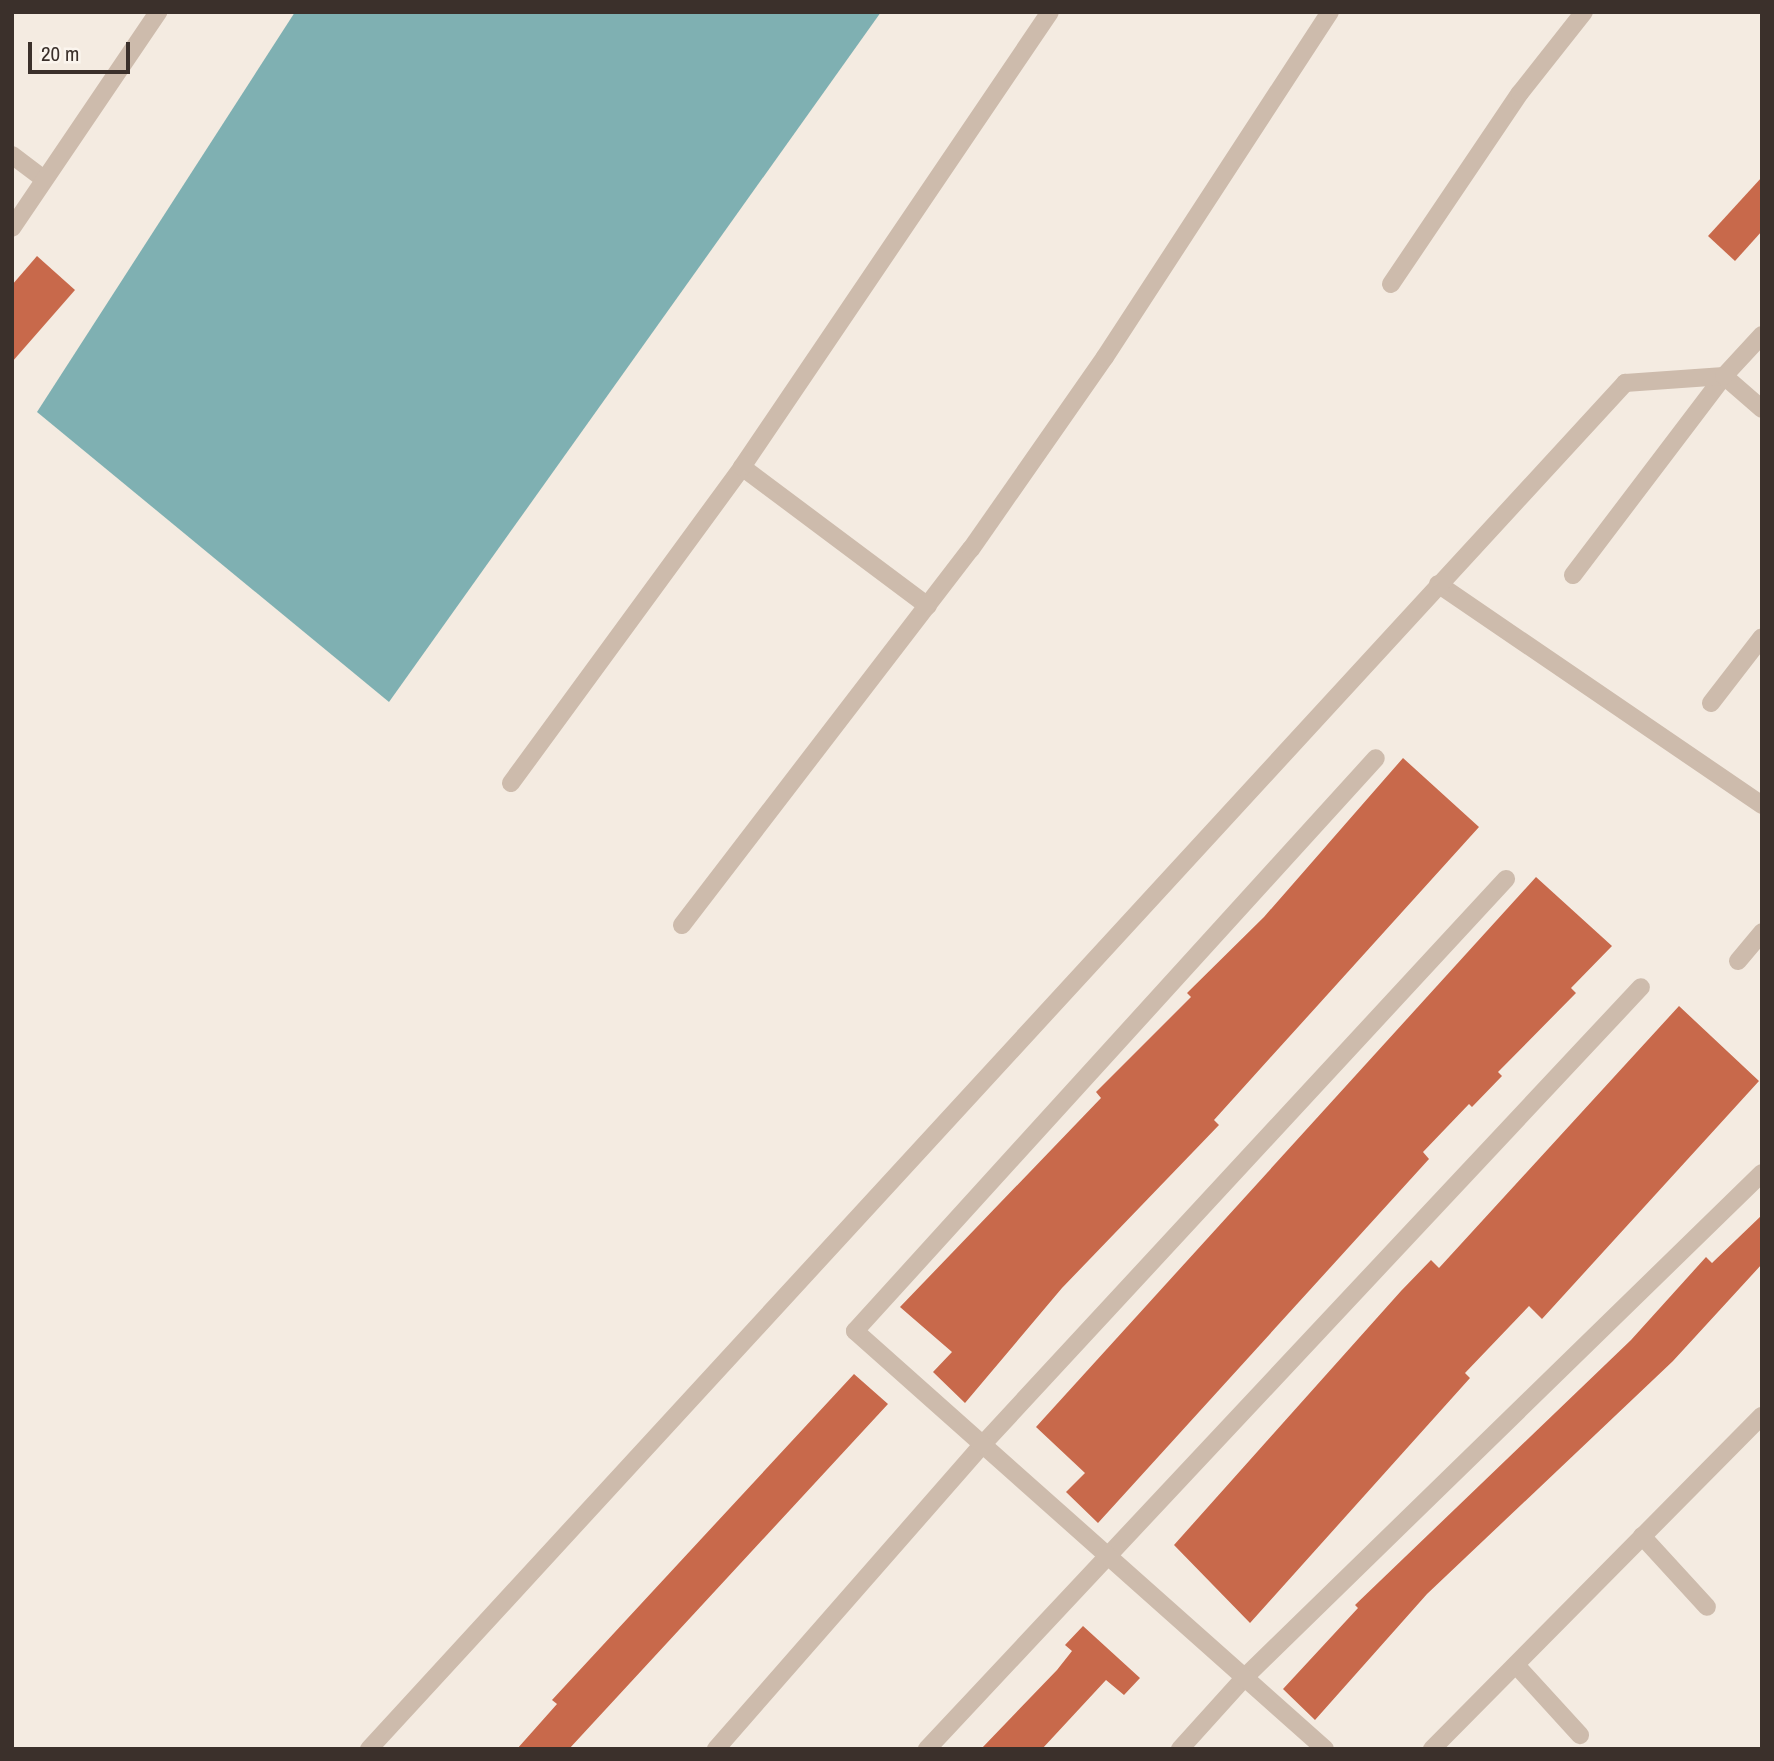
<!DOCTYPE html>
<style>
body{margin:0}
#map{position:relative;width:1774px;height:1761px;overflow:hidden;background:#f4ebe1;font-family:"Archivo Narrow",sans-serif}
div>[style]{position:absolute}
.water>*{inset:0;background:#7fb0b2}
.building>*{inset:0;background:#c8694b}
.service>*{height:18px;margin:-9px;padding:0 9px;transform-origin:9px;border-radius:9px;background:#cdbbac}
.minor>*{height:18px;margin:-9px;padding:0 9px;transform-origin:9px;border-radius:9px;background:#cdbbac}
span{translate:-50% -50%;white-space:nowrap;text-align:center;line-height:1.15;-webkit-text-stroke:7px #fbf5ee;paint-order:stroke}
.frame{position:absolute;inset:0;border:14px solid #3b302b;pointer-events:none}
.scale{position:absolute;left:28px;top:42px;width:102px;height:32px;box-sizing:border-box;border:4px solid #3b302b;border-top:0;padding-left:9px;font-size:21px;line-height:24px;white-space:nowrap;color:#3b302b;-webkit-text-stroke:5px #fbf5ee;paint-order:stroke}
</style>
<div id="map">
<div class="water">
<i style="clip-path:polygon(295px 12px,881px 12px,389px 702px,37px 412px)"></i>
</div>
<div class="building">
<i style="clip-path:polygon(1762px 177px,1762px 231px,1735px 261px,1708px 236px)"></i>
<i style="clip-path:polygon(37px 256px,75px 290px,12px 362px,12px 285px)"></i>
<i style="clip-path:polygon(1403px 758px,1479px 827px,1214px 1120px,1219px 1125px,1062px 1288px,965px 1403px,933px 1372px,952px 1352px,900px 1307px,1101px 1098px,1096px 1092px,1191px 997px,1187px 993px,1264px 917px)"></i>
<i style="clip-path:polygon(1536px 877px,1612px 946px,1571px 988px,1576px 993px,1498px 1072px,1502px 1076px,1472px 1107px,1469px 1104px,1423px 1152px,1429px 1159px,1098px 1523px,1066px 1492px,1085px 1473px,1036px 1427px)"></i>
<i style="clip-path:polygon(1679px 1006px,1759px 1081px,1542px 1319px,1529px 1306px,1465px 1373px,1470px 1378px,1250px 1623px,1174px 1545px,1401px 1291px,1431px 1260px,1439px 1268px)"></i>
<i style="clip-path:polygon(1762px 1215px,1762px 1264px,1673px 1361px,1427px 1594px,1315px 1720px,1283px 1689px,1358px 1608px,1355px 1605px,1631px 1340px,1706px 1257px,1712px 1263px)"></i>
<i style="clip-path:polygon(854px 1374px,888px 1404px,569px 1749px,517px 1749px,557px 1704px,552px 1700px)"></i>
<i style="clip-path:polygon(1083px 1626px,1140px 1678px,1124px 1695px,1106px 1680px,1042px 1749px,981px 1749px,1057px 1670px,1072px 1651px,1065px 1645px)"></i>
</div>
<div class="service">
<i style="left:1438px;top:584px;width:392px;rotate:34.3deg"></i>
<i style="left:1738px;top:961px;width:38px;rotate:-50deg"></i>
</div>
<div class="minor">
<i style="left:12px;top:155px;width:40px;rotate:37deg"></i>
<i style="left:12px;top:228px;width:261px;rotate:-55.9deg"></i>
<i style="left:1391px;top:284px;width:230px;rotate:-56deg"></i>
<i style="left:1520px;top:93px;width:103px;rotate:-51.7deg"></i>
<i style="left:742px;top:467px;width:232px;rotate:36.8deg"></i>
<i style="left:1573px;top:575px;width:250px;rotate:-52.8deg"></i>
<i style="left:1724px;top:376px;width:50px;rotate:41deg"></i>
<i style="left:1711px;top:703px;width:83px;rotate:-52.3deg"></i>
<i style="left:511px;top:783px;width:391px;rotate:-53.8deg"></i>
<i style="left:742px;top:467px;width:549px;rotate:-55.91deg"></i>
<i style="left:682px;top:925px;width:474px;rotate:-52.5deg"></i>
<i style="left:971px;top:549px;width:234px;rotate:-55.1deg"></i>
<i style="left:1105px;top:357px;width:412px;rotate:-56.9deg"></i>
<i style="left:1642px;top:1536px;width:96px;rotate:47.5deg"></i>
<i style="left:1516px;top:1665px;width:95px;rotate:47.6deg"></i>
<i style="left:369px;top:1749px;width:1856px;rotate:-47.4deg"></i>
<i style="left:1625px;top:383px;width:99px;rotate:-4deg"></i>
<i style="left:1724px;top:376px;width:56px;rotate:-47.2deg"></i>
<i style="left:716px;top:1749px;width:405px;rotate:-48.8deg"></i>
<i style="left:983px;top:1444px;width:770px;rotate:-47.21deg"></i>
<i style="left:927px;top:1749px;width:1044px;rotate:-46.86deg"></i>
<i style="left:1180px;top:1749px;width:97px;rotate:-47.9deg"></i>
<i style="left:1245px;top:1677px;width:722px;rotate:-44.27deg"></i>
<i style="left:1325px;top:1749px;width:629px;rotate:-138.35deg"></i>
<i style="left:855px;top:1331px;width:774px;rotate:-47.72deg"></i>
<i style="left:1432px;top:1749px;width:469px;rotate:-45.3deg"></i>
</div>
<div class="frame"></div>
<div class="scale">20 m</div>
</div>
